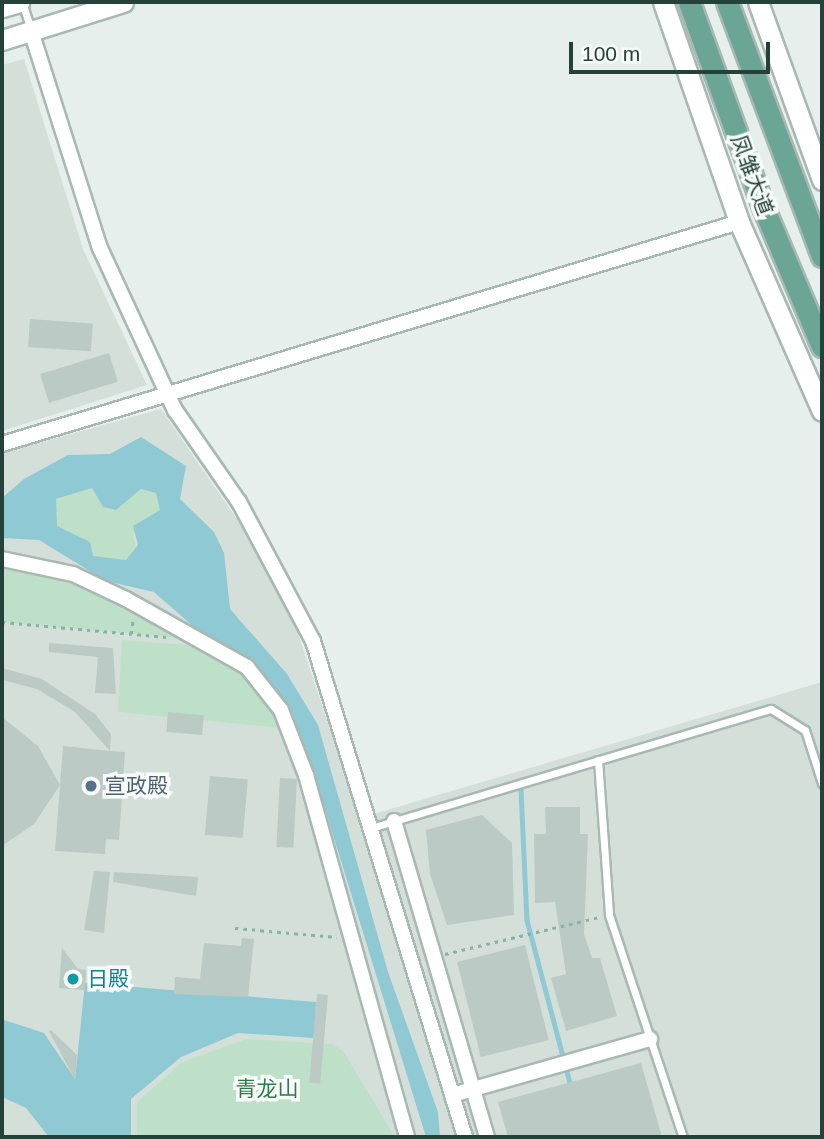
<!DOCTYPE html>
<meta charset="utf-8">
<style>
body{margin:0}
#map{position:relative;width:824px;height:1139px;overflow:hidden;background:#e6efeb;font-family:Arial,"Noto Sans SC",sans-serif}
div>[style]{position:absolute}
.built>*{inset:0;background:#d4dfda}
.green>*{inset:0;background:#bfe0c8}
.water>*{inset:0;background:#8ec9d4}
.stream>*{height:4.5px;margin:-2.25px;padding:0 2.25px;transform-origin:2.25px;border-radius:2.25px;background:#8ec9d4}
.building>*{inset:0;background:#bbcac4;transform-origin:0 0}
.path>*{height:2.5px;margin-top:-1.25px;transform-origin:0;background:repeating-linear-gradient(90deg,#86b3a5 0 3.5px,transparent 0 8.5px)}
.roads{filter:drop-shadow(2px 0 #a8b8b2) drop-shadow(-2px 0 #a8b8b2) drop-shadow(0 2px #a8b8b2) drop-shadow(0 -2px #a8b8b2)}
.lane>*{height:7px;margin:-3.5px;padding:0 3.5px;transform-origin:3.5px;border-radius:3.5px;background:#fff}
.street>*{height:14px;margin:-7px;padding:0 7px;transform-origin:7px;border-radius:7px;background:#fff}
.secondary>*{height:19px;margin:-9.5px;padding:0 9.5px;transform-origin:9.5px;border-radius:9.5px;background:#fff}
.primary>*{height:21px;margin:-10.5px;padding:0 10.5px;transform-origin:10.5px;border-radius:10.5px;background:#6aa596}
.dots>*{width:19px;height:19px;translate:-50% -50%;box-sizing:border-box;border:4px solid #f7fbf9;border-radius:50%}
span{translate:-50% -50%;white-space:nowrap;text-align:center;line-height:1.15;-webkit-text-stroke:7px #f7fbf9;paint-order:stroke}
.street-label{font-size:21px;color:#24423a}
.service-label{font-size:21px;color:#4e5e75}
.left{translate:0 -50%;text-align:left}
.culture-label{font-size:21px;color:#0d838f}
.park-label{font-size:21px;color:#2d7a4b}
.frame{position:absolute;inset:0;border:4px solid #24423a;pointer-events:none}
.scale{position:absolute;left:569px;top:42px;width:201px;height:32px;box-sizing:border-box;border:4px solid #24423a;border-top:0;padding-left:9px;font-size:21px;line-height:24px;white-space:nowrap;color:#24423a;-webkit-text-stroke:5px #f7fbf9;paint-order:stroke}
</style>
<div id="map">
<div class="built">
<i style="clip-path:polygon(24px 59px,83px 249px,147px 385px,2px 431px,2px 65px)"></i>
<i style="clip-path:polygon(161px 409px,281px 583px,360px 818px,822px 682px,822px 1137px,2px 1137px,2px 453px)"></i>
</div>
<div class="green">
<i style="clip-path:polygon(92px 488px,103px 507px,116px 510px,141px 489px,156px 493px,160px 510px,139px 522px,133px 534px,137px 553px,126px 560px,93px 556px,90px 542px,57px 526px,55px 500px)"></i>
<i style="clip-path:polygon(2px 559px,73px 574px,201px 640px,2px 622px)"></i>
<i style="clip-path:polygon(122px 640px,203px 646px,247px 676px,281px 728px,118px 712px)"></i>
<i style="clip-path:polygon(246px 1039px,332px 1044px,343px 1051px,395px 1137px,137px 1137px,137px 1102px,182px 1062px)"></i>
</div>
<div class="water">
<i style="clip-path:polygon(evenodd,141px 437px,186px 466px,180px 499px,214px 532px,224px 553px,230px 609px,287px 674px,318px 725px,388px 972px,438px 1112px,440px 1137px,426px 1137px,310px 760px,294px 719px,260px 668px,194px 627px,154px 592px,106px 581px,39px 540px,2px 538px,2px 498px,24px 479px,68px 455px,110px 454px,141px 437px,92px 488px,103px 507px,116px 510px,141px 489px,156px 493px,160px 510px,133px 526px,138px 545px,126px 560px,93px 556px,90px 542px,57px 526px,56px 499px,92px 488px)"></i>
<i style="clip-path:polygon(85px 983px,316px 1002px,314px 1038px,238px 1033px,181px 1057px,131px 1099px,131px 1137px,49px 1137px,26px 1108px,2px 1097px,4px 1020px,44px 1033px,75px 1079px)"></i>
</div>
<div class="stream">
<i style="left:521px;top:789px;width:131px;rotate:87.4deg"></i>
<i style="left:527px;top:920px;width:173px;rotate:75.2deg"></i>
</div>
<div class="building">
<i style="left:30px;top:319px;width:63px;height:28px;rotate:4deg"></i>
<i style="left:109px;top:353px;width:30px;height:72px;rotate:73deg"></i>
<i style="clip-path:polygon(49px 643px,113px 648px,116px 694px,95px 693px,98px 657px,49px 652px)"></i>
<i style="clip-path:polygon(2px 668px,42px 679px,95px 714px,111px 734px,110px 751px,125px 752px,119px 840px,106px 839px,105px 854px,55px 851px,63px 746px,110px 751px,75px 712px,37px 689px,2px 680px)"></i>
<i style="left:168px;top:712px;width:36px;height:20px;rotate:5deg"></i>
<i style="clip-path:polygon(2px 717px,38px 746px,60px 785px,34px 824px,2px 846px)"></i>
<i style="left:210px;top:776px;width:38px;height:59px;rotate:5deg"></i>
<i style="left:280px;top:778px;width:17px;height:69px;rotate:3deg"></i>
<i style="clip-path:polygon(545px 807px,580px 807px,580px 834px,588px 834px,584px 934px,592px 958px,600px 958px,617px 1016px,566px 1031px,551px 978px,566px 974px,555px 902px,535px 903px,534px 834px,546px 834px)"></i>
<i style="clip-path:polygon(482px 815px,512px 843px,514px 915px,447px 925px,430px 874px,426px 830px)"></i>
<i style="clip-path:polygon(94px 871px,110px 872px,104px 933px,84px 930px)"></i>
<i style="clip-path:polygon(114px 872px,198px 877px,196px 896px,113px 882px)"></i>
<i style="clip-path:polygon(242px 938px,254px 939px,248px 997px,174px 994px,175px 977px,200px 979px,204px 943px,241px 946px)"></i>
<i style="left:525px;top:945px;width:98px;height:70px;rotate:76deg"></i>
<i style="clip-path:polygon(62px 948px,78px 969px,86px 970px,85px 990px,59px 988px)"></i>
<i style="left:317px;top:994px;width:11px;height:89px;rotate:5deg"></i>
<i style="clip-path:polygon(51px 1030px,77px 1055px,75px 1080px,49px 1031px)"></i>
<i style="clip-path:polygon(641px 1063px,662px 1137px,508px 1137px,498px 1102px)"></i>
</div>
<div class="path">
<i style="left:2px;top:622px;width:165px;rotate:5.2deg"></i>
<i style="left:131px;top:634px;width:14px;rotate:-82deg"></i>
<i style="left:235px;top:928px;width:102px;rotate:5deg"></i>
<i style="left:445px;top:954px;width:158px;rotate:-13.5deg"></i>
</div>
<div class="roads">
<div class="lane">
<i style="left:22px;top:2px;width:29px;rotate:72deg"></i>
<i style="left:598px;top:760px;width:155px;rotate:85.9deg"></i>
<i style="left:609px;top:915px;width:234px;rotate:71.6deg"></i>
<i style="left:371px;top:828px;width:417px;rotate:-16.6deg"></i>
<i style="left:771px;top:709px;width:40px;rotate:32deg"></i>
<i style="left:805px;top:730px;width:56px;rotate:72.2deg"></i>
</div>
<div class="street">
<i style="left:31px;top:31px;width:228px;rotate:72.4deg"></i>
<i style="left:100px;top:248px;width:179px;rotate:65.2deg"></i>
<i style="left:175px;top:410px;width:112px;rotate:55.2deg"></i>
<i style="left:239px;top:502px;width:157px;rotate:62deg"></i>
<i style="left:313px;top:641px;width:519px;rotate:72.96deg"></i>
<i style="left:2px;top:444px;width:770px;rotate:-16.76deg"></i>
<i style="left:2px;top:559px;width:73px;rotate:11.9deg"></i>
<i style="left:73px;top:574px;width:59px;rotate:25.3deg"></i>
<i style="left:126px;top:599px;width:139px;rotate:29.3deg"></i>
<i style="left:247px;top:667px;width:55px;rotate:51.7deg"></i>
<i style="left:281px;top:710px;width:70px;rotate:69deg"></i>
<i style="left:306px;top:775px;width:376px;rotate:74.4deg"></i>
<i style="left:394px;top:821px;width:329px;rotate:73.6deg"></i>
<i style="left:452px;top:1095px;width:206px;rotate:-15.8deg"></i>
</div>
<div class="secondary">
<i style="left:663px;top:2px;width:233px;rotate:70.9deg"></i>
<i style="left:739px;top:222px;width:206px;rotate:66.3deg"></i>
<i style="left:758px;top:2px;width:189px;rotate:70.2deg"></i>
<i style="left:2px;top:7px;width:18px;rotate:-16deg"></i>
<i style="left:2px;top:40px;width:127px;rotate:-17.4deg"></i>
</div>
<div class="primary">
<i style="left:689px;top:2px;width:220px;rotate:70.1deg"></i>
<i style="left:764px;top:209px;width:149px;rotate:67.1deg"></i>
<i style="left:727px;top:2px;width:271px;rotate:69.5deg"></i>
</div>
</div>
<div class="dots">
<i style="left:91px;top:786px;background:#5c6f8a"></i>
<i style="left:73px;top:979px;background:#0f9aa8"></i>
</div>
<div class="street-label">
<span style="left:752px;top:175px;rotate:70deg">凤雏大道</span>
</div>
<div class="service-label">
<span class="left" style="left:105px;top:786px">宣政殿</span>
</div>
<div class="culture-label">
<span class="left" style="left:87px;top:979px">日殿</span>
</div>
<div class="park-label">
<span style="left:267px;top:1089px">青龙山</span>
</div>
<div class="frame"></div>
<div class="scale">100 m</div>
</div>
